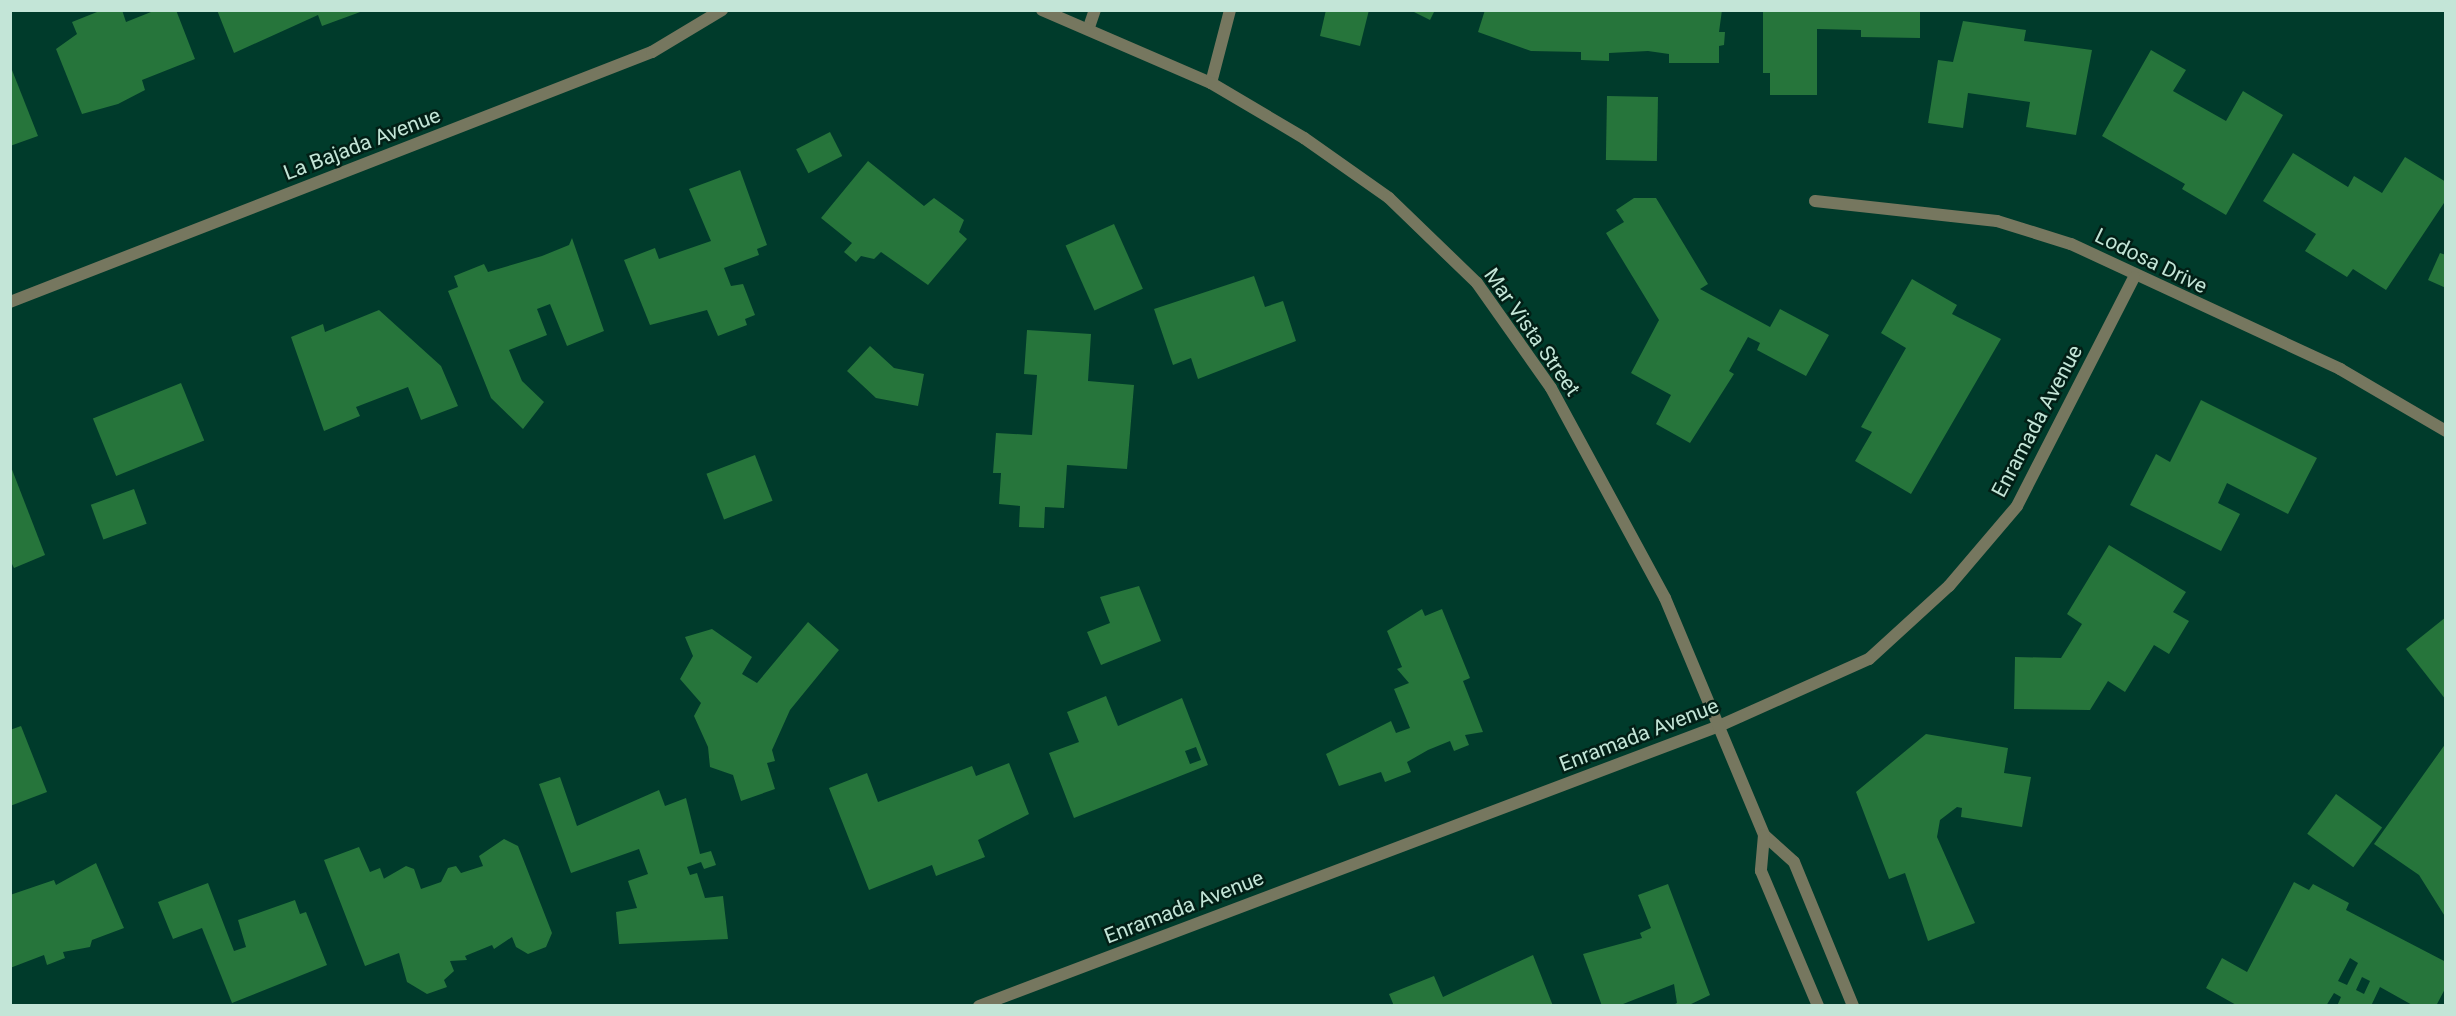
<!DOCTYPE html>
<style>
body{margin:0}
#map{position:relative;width:2456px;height:1016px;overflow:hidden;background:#003b2b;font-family:Roboto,sans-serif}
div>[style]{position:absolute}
.building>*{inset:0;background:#26753b;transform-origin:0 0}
.service>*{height:12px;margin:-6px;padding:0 6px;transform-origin:6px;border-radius:6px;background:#76775f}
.minor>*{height:12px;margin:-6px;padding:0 6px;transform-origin:6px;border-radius:6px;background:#76775f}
.tertiary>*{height:12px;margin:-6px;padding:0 6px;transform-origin:6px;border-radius:6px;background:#76775f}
span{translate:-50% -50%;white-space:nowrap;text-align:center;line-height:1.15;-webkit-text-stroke:5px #021f16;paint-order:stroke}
.street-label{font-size:21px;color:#c3e5d7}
.frame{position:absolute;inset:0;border:12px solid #c3e5d7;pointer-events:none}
</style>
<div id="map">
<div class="building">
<i style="clip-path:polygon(102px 10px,122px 10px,126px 22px,156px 10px,176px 10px,195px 59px,142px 80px,145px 90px,118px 104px,82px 114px,56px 49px,77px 34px,72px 22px)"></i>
<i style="clip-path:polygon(217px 10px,363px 10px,363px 11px,322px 26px,318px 15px,234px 53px)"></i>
<i style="clip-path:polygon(1326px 10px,1369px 10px,1360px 46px,1320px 36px)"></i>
<i style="clip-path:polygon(1410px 10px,1435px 10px,1430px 20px)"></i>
<i style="clip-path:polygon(1485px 10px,1722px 10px,1719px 32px,1725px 32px,1724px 45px,1719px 46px,1719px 63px,1669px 63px,1669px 54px,1648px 51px,1609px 53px,1609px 61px,1581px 60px,1581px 52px,1531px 51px,1478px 32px)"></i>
<i style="clip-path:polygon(1763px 10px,1920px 10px,1920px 38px,1861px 37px,1861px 30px,1817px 29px,1817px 95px,1770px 95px,1770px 73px,1763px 73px)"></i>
<i style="clip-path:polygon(1963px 21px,2026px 30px,2024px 41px,2092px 50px,2076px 135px,2026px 127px,2030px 102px,1968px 93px,1963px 128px,1928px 123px,1938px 60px,1953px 62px)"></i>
<i style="clip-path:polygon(2151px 50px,2186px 70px,2173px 91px,2226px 121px,2243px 91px,2283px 115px,2226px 215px,2182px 189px,2185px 184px,2102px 136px)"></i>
<i style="clip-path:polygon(10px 65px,38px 136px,10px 146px)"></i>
<i style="left:1607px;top:96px;width:51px;height:64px;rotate:1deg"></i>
<i style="left:830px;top:132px;width:27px;height:38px;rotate:63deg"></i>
<i style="clip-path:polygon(2293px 153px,2348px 187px,2354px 176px,2382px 193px,2405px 157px,2446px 182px,2446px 200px,2386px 290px,2353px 269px,2347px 277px,2305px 251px,2316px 234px,2263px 201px)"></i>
<i style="clip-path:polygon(868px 161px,924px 206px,934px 198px,964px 220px,959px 232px,967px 239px,928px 285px,881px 252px,874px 259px,861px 256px,856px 262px,844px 252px,852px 243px,821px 218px)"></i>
<i style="clip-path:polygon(740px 170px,767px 245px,757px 249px,759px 255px,724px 268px,731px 286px,743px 284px,755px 315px,745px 319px,747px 325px,718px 336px,707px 310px,650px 325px,624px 260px,655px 248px,659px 259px,711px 241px,689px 189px)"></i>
<i style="clip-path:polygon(1634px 198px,1656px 198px,1708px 284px,1700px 289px,1770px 327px,1780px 309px,1829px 335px,1806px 376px,1757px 350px,1760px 343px,1748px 337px,1729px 371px,1734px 374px,1690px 443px,1656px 424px,1671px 395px,1631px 373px,1659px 320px,1606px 233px,1624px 222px,1616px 210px)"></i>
<i style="left:1114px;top:224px;width:71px;height:53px;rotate:66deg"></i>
<i style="clip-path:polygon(572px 238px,604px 331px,567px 346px,550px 304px,537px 309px,547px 335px,509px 350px,522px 381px,544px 402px,523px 429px,491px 398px,448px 291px,458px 287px,454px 276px,484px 264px,488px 272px,542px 256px,569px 245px)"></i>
<i style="clip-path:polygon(2440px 253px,2446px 255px,2446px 288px,2428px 280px)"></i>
<i style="clip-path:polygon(1254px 276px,1265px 307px,1283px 301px,1296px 341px,1198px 379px,1191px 358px,1173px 365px,1154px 309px)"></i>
<i style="clip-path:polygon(1912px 279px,1957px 305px,1952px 314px,2001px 339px,1911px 494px,1855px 461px,1872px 432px,1861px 427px,1906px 348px,1881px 333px)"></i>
<i style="clip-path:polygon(379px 310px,441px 366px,458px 406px,421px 420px,408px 387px,356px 407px,360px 416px,324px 431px,291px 337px,323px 324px,325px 332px)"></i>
<i style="clip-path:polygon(1027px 330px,1091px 334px,1088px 381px,1134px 385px,1127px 469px,1067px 465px,1064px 508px,1045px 507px,1044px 528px,1019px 527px,1020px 506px,999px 504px,1001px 473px,993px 473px,996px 433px,1032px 435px,1037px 375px,1024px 374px)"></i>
<i style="clip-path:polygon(870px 346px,894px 368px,924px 374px,918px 406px,876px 398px,847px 371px)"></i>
<i style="left:181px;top:383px;width:62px;height:95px;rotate:68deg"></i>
<i style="clip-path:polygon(2201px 400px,2317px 458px,2288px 514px,2227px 483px,2218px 503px,2240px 514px,2221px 551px,2130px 505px,2156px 454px,2170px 462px)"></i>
<i style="left:755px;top:455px;width:49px;height:52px;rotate:69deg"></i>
<i style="clip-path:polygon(11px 467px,45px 555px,14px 568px,10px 560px)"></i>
<i style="left:134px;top:489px;width:37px;height:46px;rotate:70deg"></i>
<i style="clip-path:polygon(2109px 545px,2186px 592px,2173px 612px,2189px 621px,2169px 654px,2154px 645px,2125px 692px,2108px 681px,2090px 710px,2014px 709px,2015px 657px,2061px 658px,2082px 624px,2067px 614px)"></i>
<i style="clip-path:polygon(1139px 586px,1161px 641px,1101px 665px,1087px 632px,1110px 623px,1100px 597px)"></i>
<i style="clip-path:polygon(1422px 609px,1425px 616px,1442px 609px,1470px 678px,1463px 681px,1483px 732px,1465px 735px,1469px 745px,1454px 751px,1450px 741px,1428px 750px,1407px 762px,1411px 772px,1385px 782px,1381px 772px,1339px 786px,1326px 754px,1391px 721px,1396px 733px,1410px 728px,1394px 689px,1409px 683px,1397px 669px,1402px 667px,1387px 631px)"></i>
<i style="clip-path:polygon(2446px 617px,2446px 700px,2406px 649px)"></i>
<i style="clip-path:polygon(808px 622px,839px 650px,790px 710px,772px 750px,775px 761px,767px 763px,775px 789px,741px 801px,733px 775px,710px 767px,708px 747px,694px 716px,701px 703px,680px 679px,693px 656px,685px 637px,712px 629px,752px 657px,742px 674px,757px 683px)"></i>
<i style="clip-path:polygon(evenodd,1106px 696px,1118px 726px,1182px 698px,1208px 765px,1074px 818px,1049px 753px,1079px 742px,1067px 712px,1106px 696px,1196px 747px,1201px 760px,1190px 764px,1185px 751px,1196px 747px)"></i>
<i style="clip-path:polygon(21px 726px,47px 792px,10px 806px,10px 730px)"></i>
<i style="clip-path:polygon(1926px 734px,2008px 748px,2004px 773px,2031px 777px,2022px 827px,1961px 817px,1962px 808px,1957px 807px,1940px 820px,1937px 837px,1975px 923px,1928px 941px,1905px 873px,1889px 879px,1856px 792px)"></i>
<i style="clip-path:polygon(2446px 743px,2446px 918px,2419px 875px,2374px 844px)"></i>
<i style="clip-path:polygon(1009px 763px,1029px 814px,978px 840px,985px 857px,936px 876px,932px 865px,869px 890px,829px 788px,867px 773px,878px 802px,972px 766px,976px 776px)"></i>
<i style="clip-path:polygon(560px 777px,577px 826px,659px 790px,665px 806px,686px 798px,700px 854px,711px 851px,716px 865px,704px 869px,701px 862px,687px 867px,690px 875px,697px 873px,705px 898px,723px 896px,728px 939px,619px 944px,616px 912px,637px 908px,628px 881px,648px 874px,639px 849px,571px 873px,539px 784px)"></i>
<i style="left:2336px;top:794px;width:57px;height:49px;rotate:36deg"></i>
<i style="clip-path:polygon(504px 839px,518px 846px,552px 933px,546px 947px,528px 954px,516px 947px,512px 937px,494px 949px,492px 945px,465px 956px,467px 960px,450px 961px,454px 971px,444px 980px,447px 987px,427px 994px,407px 982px,399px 953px,365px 966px,324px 860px,359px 847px,370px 872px,380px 868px,384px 879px,373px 885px,406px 866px,414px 869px,421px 889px,441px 882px,448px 868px,456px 866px,461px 873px,483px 866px,479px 856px)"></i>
<i style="clip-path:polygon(96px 863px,124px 928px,92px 940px,90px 947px,63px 952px,65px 958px,47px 965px,44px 955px,10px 968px,10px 895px,54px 880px,56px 885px)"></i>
<i style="clip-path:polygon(evenodd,2294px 882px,2309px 890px,2313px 884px,2349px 903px,2346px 910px,2446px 962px,2446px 987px,2436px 1006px,2414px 1006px,2380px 987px,2371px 1006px,2337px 1006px,2341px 997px,2334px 993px,2326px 1006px,2238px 1006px,2206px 988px,2222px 958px,2247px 972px,2294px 882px,2350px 958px,2358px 963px,2347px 985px,2338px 981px,2350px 958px,2294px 882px,2362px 977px,2370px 981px,2364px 994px,2356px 990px,2362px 977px)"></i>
<i style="clip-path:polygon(208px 883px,234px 951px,246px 947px,238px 920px,295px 900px,300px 914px,306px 912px,327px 965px,232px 1003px,202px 928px,173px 939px,158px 902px)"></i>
<i style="clip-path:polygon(1668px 884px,1710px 995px,1687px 1006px,1671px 1006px,1677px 1003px,1674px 984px,1618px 1006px,1602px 1006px,1583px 954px,1642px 938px,1640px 933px,1651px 928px,1638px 895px)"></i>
<i style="clip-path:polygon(1533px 955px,1553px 1006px,1394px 1006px,1389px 994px,1434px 976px,1443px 997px)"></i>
</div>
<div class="service">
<i style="left:1089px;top:27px;width:18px;rotate:-71deg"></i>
<i style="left:1211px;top:83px;width:75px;rotate:-75.4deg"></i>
</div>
<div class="minor">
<i style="left:1815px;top:201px;width:183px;rotate:6.3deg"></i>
<i style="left:1997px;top:221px;width:77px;rotate:17.3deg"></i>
<i style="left:2071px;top:244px;width:297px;rotate:24.9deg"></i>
<i style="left:2340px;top:369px;width:123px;rotate:30.3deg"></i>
<i style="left:10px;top:302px;width:689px;rotate:-21.28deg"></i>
<i style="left:652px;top:52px;width:82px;rotate:-31deg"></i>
<i style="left:979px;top:1006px;width:791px;rotate:-20.73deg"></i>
<i style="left:1719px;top:726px;width:164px;rotate:-24.1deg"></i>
<i style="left:1869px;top:659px;width:108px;rotate:-42.4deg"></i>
<i style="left:1949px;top:586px;width:105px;rotate:-49.6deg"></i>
<i style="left:2017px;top:506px;width:257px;rotate:-62.9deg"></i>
</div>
<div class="tertiary">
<i style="left:1042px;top:10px;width:184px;rotate:23.4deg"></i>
<i style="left:1211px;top:83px;width:108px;rotate:30.6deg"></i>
<i style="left:1304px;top:138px;width:104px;rotate:35.2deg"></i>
<i style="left:1389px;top:198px;width:122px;rotate:44deg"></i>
<i style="left:1477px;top:283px;width:128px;rotate:54.8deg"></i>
<i style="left:1551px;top:388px;width:239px;rotate:61.5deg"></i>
<i style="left:1665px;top:598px;width:257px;rotate:67.3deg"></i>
<i style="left:1764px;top:835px;width:40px;rotate:42deg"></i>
<i style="left:1794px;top:862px;width:156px;rotate:67.7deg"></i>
<i style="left:1764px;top:835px;width:36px;rotate:95deg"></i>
<i style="left:1761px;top:871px;width:147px;rotate:67.1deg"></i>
</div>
<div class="street-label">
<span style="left:362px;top:144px;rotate:-21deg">La Bajada Avenue</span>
<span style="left:2151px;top:261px;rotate:26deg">Lodosa Drive</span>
<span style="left:1532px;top:332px;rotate:55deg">Mar Vista Street</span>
<span style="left:2037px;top:421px;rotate:-62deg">Enramada Avenue</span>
<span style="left:1639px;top:735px;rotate:-21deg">Enramada Avenue</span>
<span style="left:1184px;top:907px;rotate:-21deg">Enramada Avenue</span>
</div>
<div class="frame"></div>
</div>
